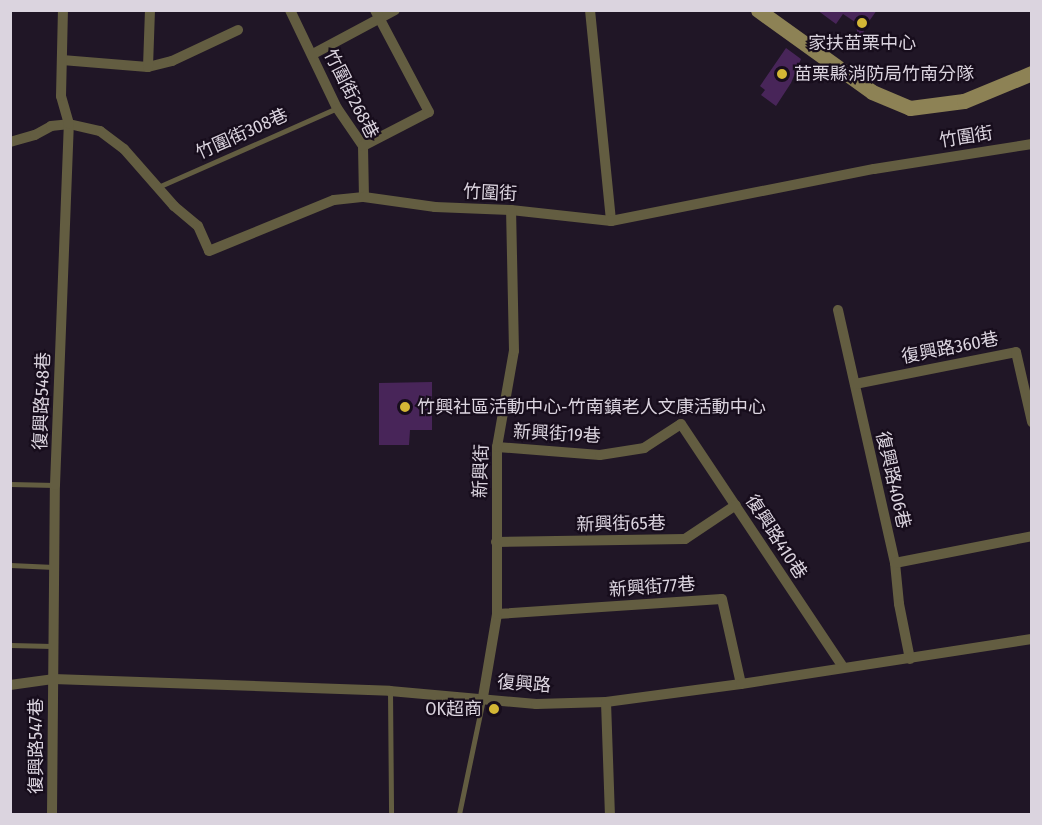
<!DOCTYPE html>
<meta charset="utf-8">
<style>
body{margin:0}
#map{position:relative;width:1042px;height:825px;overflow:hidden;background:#201626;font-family:"Fira Sans Condensed","Noto Sans TC",sans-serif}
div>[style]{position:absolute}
.building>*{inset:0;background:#482559}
.lane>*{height:5px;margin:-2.5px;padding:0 2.5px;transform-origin:2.5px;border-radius:2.5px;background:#635d41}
.street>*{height:10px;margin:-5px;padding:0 5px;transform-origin:5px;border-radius:5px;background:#635d41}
.secondary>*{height:15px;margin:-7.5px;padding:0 7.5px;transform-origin:7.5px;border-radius:7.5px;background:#8d8255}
.dots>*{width:16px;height:16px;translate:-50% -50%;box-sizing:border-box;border:3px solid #170d1c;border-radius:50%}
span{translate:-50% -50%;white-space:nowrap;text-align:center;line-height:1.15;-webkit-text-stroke:4.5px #170d1c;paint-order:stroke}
.poi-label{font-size:18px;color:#dbd4df}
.left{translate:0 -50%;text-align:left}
.right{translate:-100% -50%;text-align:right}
.street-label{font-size:18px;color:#dbd4df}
.frame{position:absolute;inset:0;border:12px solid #dbd4df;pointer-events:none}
</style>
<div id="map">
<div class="building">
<i style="clip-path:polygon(817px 10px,877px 10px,865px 27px,860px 44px,855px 22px,843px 14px,836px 24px)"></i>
<i style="clip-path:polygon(786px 48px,801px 59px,791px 83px,776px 106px,761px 95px,765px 90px,760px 86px)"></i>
<i style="clip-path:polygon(432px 382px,432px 430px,410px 430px,409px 445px,379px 445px,379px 383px)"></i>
</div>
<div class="lane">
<i style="left:158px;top:187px;width:196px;rotate:-23.8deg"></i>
<i style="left:10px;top:484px;width:45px;rotate:1.3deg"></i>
<i style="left:10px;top:565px;width:44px;rotate:2.6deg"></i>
<i style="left:10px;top:645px;width:42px;rotate:1.4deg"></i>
<i style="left:390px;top:691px;width:123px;rotate:89.5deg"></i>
<i style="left:459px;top:814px;width:117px;rotate:-78.2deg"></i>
</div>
<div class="street">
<i style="left:290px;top:10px;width:109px;rotate:64.4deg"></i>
<i style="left:337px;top:108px;width:46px;rotate:55.6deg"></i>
<i style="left:363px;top:146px;width:51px;rotate:88.9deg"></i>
<i style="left:590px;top:10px;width:212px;rotate:84.3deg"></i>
<i style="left:313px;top:54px;width:93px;rotate:-28.2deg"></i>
<i style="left:62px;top:60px;width:86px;rotate:4.7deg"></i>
<i style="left:148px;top:67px;width:25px;rotate:-14deg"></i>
<i style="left:172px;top:61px;width:73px;rotate:-25.2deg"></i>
<i style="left:148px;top:67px;width:57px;rotate:-88deg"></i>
<i style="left:10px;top:142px;width:26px;rotate:-16deg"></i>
<i style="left:35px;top:135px;width:18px;rotate:-29deg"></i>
<i style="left:51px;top:126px;width:18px;rotate:-6deg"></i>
<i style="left:69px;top:124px;width:32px;rotate:13deg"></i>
<i style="left:100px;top:131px;width:30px;rotate:37deg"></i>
<i style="left:124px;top:149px;width:76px;rotate:48.7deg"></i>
<i style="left:174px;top:206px;width:31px;rotate:40deg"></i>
<i style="left:198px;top:226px;width:27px;rotate:66deg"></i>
<i style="left:209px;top:251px;width:135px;rotate:-22.2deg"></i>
<i style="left:334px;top:200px;width:30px;rotate:-6deg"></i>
<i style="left:364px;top:197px;width:72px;rotate:8deg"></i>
<i style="left:435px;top:207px;width:76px;rotate:2.3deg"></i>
<i style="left:511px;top:210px;width:101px;rotate:6.3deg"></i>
<i style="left:611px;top:221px;width:268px;rotate:-11.2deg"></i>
<i style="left:874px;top:169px;width:160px;rotate:-9deg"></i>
<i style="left:363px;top:146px;width:74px;rotate:-27.3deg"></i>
<i style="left:429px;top:112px;width:115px;rotate:-117.9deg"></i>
<i style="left:838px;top:310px;width:259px;rotate:77.3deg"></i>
<i style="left:895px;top:563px;width:41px;rotate:84.4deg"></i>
<i style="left:899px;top:604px;width:56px;rotate:78.7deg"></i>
<i style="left:855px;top:384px;width:164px;rotate:-11.2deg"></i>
<i style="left:1016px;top:352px;width:72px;rotate:77.1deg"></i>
<i style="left:497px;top:447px;width:103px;rotate:4.4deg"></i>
<i style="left:600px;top:455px;width:45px;rotate:-9deg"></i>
<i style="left:644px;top:448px;width:44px;rotate:-33deg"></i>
<i style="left:681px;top:424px;width:292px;rotate:56.3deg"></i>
<i style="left:496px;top:542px;width:189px;rotate:-0.9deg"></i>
<i style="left:685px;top:539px;width:61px;rotate:-33.7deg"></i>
<i style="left:895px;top:563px;width:140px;rotate:-11.1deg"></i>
<i style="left:497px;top:614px;width:225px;rotate:-3.8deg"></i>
<i style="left:722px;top:599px;width:87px;rotate:77.4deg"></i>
<i style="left:10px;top:685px;width:43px;rotate:-7.9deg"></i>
<i style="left:53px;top:679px;width:337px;rotate:2deg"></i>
<i style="left:390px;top:691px;width:147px;rotate:5.1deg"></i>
<i style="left:536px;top:704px;width:70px;rotate:-1.6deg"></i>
<i style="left:606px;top:702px;width:136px;rotate:-7.6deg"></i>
<i style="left:741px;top:684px;width:294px;rotate:-8.8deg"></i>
<i style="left:483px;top:697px;width:84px;rotate:-80.4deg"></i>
<i style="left:497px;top:614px;width:167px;rotate:-90deg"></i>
<i style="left:497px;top:447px;width:97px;rotate:-80deg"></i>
<i style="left:514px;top:351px;width:141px;rotate:-91.2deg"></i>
<i style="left:606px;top:702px;width:112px;rotate:88deg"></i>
<i style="left:52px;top:814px;width:329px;rotate:-89.5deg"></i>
<i style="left:55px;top:485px;width:361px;rotate:-87.8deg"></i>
<i style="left:69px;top:124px;width:29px;rotate:-106deg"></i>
<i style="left:61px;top:96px;width:86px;rotate:-88.7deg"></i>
</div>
<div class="secondary">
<i style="left:758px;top:10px;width:140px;rotate:35.7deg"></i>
<i style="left:872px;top:92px;width:41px;rotate:22.8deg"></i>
<i style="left:910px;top:108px;width:54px;rotate:-7.4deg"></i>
<i style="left:964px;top:101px;width:74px;rotate:-22.4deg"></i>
</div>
<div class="dots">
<i style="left:862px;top:23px;background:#d3b635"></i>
<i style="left:782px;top:74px;background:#d3b635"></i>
<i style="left:405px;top:407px;background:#d3b635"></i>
<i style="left:494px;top:709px;background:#d3b635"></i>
</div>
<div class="poi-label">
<span style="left:862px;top:43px">家扶苗栗中心</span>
<span class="left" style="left:794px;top:74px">苗栗縣消防局竹南分隊</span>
<span class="left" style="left:417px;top:407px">竹興社區活動中心-竹南鎮老人文康活動中心</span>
<span class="right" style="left:482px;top:709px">OK超商</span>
</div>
<div class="street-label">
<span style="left:351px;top:94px;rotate:63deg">竹圍街268巷</span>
<span style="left:242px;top:134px;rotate:-24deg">竹圍街308巷</span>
<span style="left:966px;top:137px;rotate:-9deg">竹圍街</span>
<span style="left:490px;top:193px;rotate:3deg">竹圍街</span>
<span style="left:950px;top:348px;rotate:-11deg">復興路360巷</span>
<span style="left:42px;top:401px;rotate:-88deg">復興路548巷</span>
<span style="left:557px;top:434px;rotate:3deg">新興街19巷</span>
<span style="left:481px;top:471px;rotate:-88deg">新興街</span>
<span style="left:893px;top:480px;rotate:77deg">復興路406巷</span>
<span style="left:621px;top:524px;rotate:-1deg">新興街65巷</span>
<span style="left:776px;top:537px;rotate:57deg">復興路410巷</span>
<span style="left:652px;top:587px;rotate:-4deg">新興街77巷</span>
<span style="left:524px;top:684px;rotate:4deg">復興路</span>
<span style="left:36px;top:746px;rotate:-90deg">復興路547巷</span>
</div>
<div class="frame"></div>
</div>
